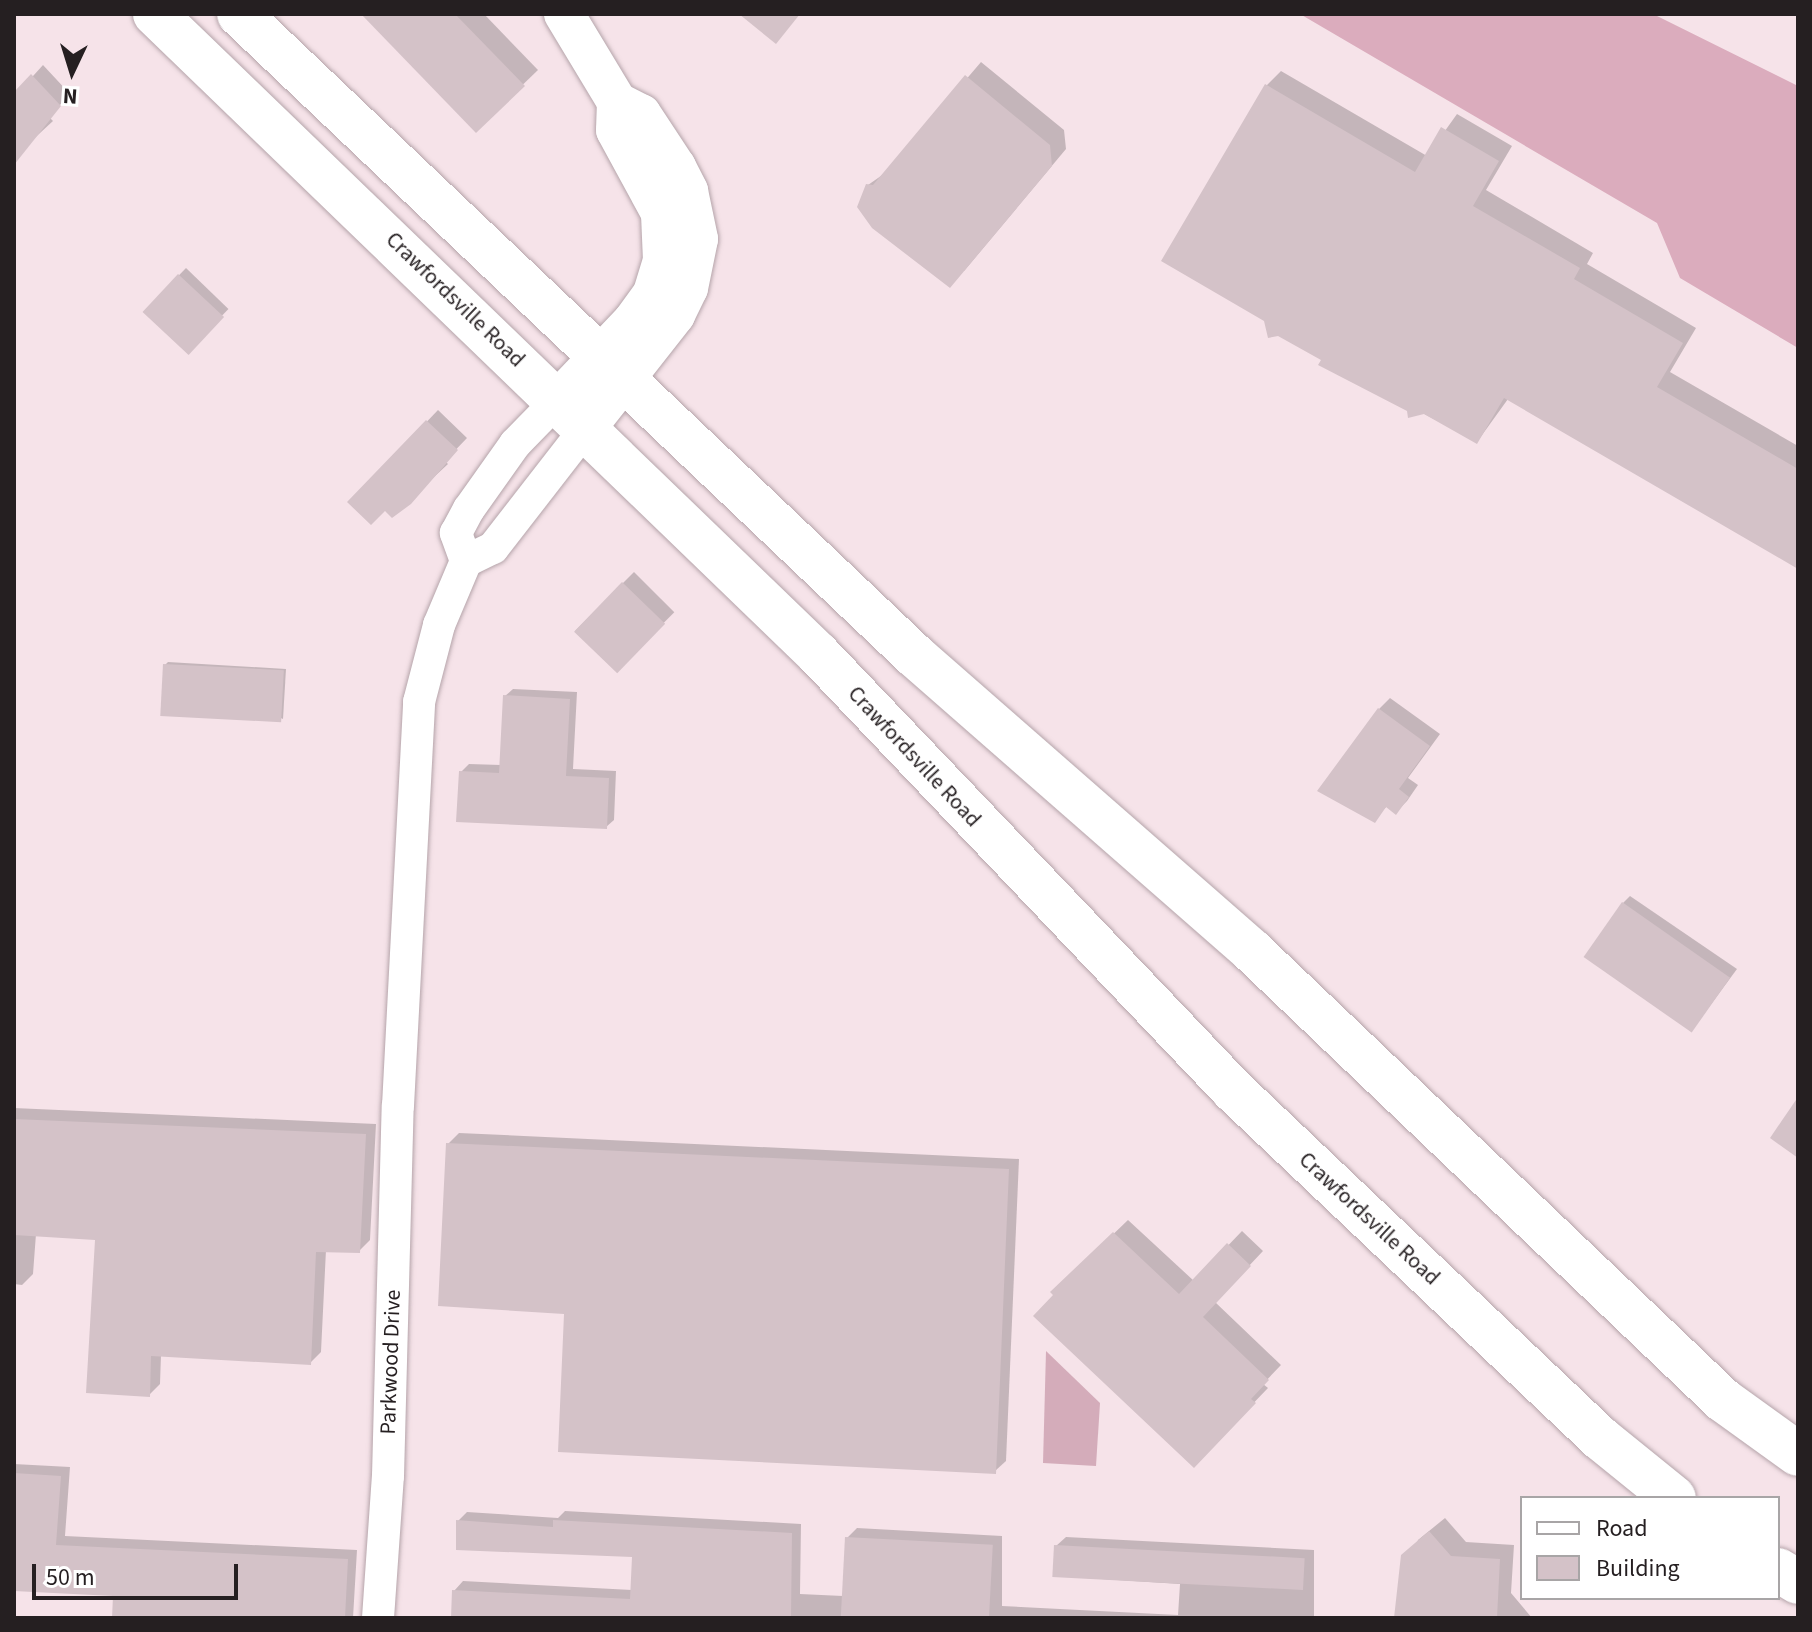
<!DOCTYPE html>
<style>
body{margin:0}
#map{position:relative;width:1812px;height:1632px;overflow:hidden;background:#f6e3e9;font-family:"Source Sans 3",sans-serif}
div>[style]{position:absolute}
.green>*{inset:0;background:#d4acba}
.forest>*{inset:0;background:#dbacbd}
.shadow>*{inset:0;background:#0003;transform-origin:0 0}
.building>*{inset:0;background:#d4c2c8;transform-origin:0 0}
.roads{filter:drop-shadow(0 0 2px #b5a4aa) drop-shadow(0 0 2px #b5a4aa)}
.minor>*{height:32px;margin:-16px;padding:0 16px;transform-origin:16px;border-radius:16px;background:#fff}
.tertiary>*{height:40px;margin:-20px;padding:0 20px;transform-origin:20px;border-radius:20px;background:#fff}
.primary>*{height:44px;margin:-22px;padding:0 22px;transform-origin:22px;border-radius:22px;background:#fff}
span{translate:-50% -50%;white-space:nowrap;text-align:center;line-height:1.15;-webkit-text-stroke:6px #fff;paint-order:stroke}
.street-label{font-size:22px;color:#251f21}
.frame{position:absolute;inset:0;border:16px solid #251f21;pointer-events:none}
.legend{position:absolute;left:1520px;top:1496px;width:260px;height:104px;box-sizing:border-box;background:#fff;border:2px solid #a8a5a6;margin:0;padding:10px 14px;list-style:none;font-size:24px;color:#251f21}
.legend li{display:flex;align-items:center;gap:16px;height:40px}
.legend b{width:40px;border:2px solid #a8a5a6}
.north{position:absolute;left:32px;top:32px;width:80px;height:80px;-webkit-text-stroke:6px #fff;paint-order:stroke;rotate:184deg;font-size:22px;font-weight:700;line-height:32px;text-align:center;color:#251f21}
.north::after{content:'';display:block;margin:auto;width:28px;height:36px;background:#251f21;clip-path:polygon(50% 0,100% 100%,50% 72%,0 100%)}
.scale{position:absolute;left:32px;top:1564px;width:206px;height:36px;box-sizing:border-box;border:4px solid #251f21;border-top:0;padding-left:10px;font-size:24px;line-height:28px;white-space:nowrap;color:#251f21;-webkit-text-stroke:6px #fff;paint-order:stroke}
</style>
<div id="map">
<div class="green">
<div style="clip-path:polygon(1046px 1351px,1100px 1403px,1096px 1466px,1043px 1463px)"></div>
</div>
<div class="forest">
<div style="clip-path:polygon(1300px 14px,1653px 14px,1798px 86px,1798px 348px,1680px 278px,1657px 223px)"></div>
</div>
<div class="shadow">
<div style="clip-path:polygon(376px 14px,484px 14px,538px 70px,476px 130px)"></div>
<div style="clip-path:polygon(981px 62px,1064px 130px,1066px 149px,964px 271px,868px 185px,888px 171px)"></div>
<div style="clip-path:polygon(43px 65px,70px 94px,49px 117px,53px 121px,14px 157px,14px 97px)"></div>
<div style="clip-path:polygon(1281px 71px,1427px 156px,1457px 114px,1512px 146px,1486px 190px,1593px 253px,1587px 264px,1696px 328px,1670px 372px,1798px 446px,1798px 567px,1508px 399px,1477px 442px,1323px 360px,1266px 86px)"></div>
<div style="left:186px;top:268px;width:59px;height:60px;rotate:44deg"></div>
<div style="clip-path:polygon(438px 410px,467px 438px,445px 461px,448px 464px,392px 516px,385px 508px,350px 502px)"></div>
<div style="left:634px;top:572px;width:57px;height:83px;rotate:45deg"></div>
<div style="clip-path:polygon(168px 662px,286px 669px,283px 719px,165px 665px)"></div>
<div style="clip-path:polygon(513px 689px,577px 692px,573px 769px,616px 771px,614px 820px,606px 827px,461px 772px,469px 764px,501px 765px,505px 696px)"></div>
<div style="clip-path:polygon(1390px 698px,1440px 734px,1408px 778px,1418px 785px,1407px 801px,1396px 812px,1387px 806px,1374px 820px,1379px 709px)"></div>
<div style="clip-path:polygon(1630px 896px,1737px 969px,1692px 1030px,1623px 903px)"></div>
<div style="clip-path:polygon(14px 1108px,376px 1124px,370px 1240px,359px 1251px,326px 1250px,321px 1352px,310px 1363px,161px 1355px,160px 1384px,149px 1395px,97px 1238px,36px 1234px,33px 1274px,22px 1285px,14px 1284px)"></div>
<div style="clip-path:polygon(459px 1133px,1019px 1159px,1006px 1461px,995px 1471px,566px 1312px,448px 1144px)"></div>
<div style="clip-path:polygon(1128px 1220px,1194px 1281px,1242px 1231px,1263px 1251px,1215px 1302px,1281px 1365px,1263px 1384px,1268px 1388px,1194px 1465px,1053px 1292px)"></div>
<div style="clip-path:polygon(14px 1464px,70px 1467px,65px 1536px,357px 1550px,353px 1618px,114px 1618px,115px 1594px,14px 1589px)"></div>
<div style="clip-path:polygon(565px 1511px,801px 1524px,800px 1594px,843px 1596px,847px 1538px,857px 1528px,1002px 1536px,1002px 1606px,1178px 1615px,1180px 1584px,1054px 1576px,1056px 1546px,1066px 1537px,1314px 1550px,1314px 1618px,453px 1618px,454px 1591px,463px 1581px,632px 1590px,634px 1555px,458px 1521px,467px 1512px,558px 1518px)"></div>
<div style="clip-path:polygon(1445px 1518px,1466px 1542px,1514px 1545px,1511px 1593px,1532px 1618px,1396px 1618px,1418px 1540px)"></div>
</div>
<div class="building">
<div style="clip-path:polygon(361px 14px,455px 14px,525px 86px,476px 133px)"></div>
<div style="clip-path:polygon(739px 14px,800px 14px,776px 44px)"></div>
<div style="clip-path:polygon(31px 74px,61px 106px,14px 165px,14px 92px)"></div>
<div style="clip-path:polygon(965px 75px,1050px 145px,1052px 166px,950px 288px,872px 228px,857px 207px,866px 184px,873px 185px)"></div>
<div style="clip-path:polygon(1265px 84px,1415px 172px,1441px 127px,1499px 161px,1473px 206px,1580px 268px,1574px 279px,1683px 343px,1657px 387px,1798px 469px,1798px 569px,1504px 398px,1477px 444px,1424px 414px,1408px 418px,1407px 411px,1318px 365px,1321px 360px,1278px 336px,1268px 338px,1264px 321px,1161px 261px)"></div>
<div style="left:178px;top:274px;width:63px;height:52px;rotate:43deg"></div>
<div style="clip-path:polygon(426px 420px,458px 450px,411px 504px,392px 518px,385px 511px,371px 525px,347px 502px)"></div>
<div style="left:622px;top:582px;width:60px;height:69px;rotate:44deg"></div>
<div style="left:163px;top:664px;width:121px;height:52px;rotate:3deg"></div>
<div style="clip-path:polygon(503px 695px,570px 699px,566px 776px,609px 778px,607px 829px,456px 822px,459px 771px,499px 773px)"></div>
<div style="clip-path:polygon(1378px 708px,1430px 746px,1399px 789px,1409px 797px,1396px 815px,1386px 807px,1375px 823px,1317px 791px)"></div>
<div style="left:1622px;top:902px;width:132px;height:67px;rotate:35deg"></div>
<div style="clip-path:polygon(1798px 1097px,1798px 1158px,1770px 1138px)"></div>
<div style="clip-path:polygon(14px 1119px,366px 1134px,360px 1253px,316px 1252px,311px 1365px,151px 1356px,150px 1397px,86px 1393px,95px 1240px,14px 1235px)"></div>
<div style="clip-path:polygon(446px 1143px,1009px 1169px,996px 1474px,558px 1452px,564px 1314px,438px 1306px)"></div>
<div style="clip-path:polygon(1113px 1232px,1179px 1294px,1227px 1243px,1251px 1266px,1203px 1317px,1269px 1380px,1251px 1399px,1256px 1403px,1194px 1468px,1033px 1316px,1053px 1295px,1050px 1292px)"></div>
<div style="clip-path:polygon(14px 1473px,61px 1476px,56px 1545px,348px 1559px,345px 1618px,112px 1618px,113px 1596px,14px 1591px)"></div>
<div style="clip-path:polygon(456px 1520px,553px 1527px,553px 1520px,792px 1533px,791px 1618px,451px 1618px,452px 1590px,630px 1599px,632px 1557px,456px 1550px)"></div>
<div style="clip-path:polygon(1429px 1531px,1451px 1556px,1500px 1559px,1497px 1618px,1394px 1618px,1401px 1555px)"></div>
<div style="left:845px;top:1537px;width:148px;height:81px;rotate:3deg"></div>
<div style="left:1054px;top:1545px;width:251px;height:32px;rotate:3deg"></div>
</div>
<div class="roads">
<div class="minor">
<div style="left:466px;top:561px;width:30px;rotate:-110deg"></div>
<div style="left:456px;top:533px;width:27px;rotate:-62deg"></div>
<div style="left:469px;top:509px;width:80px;rotate:-54.7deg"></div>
<div style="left:515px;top:444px;width:62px;rotate:-45.7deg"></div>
<div style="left:378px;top:1618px;width:142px;rotate:-86deg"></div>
<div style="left:388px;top:1476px;width:370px;rotate:-88.5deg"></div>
<div style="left:398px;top:1106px;width:405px;rotate:-87deg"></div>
<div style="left:419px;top:702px;width:80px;rotate:-75.4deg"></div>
<div style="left:439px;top:625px;width:69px;rotate:-67.1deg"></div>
<div style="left:466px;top:561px;width:30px;rotate:-26deg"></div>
<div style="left:493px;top:548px;width:153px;rotate:-52.2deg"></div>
</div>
<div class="tertiary">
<div style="left:564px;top:14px;width:103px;rotate:58.9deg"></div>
<div style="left:617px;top:102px;width:27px;rotate:27deg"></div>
<div style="left:641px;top:114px;width:64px;rotate:56.6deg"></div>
<div style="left:676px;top:167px;width:27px;rotate:63deg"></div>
<div style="left:688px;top:191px;width:49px;rotate:78.2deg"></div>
<div style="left:698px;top:239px;width:50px;rotate:101.5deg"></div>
<div style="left:688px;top:288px;width:30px;rotate:116deg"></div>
<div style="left:675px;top:315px;width:142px;rotate:128.2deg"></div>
<div style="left:558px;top:400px;width:109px;rotate:-46.5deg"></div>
<div style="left:633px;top:321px;width:34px;rotate:-54deg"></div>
<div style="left:653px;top:293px;width:34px;rotate:-73deg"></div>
<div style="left:663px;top:261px;width:48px;rotate:-92.4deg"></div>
<div style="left:661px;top:213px;width:94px;rotate:-118.5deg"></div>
<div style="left:616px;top:130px;width:28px;rotate:-88deg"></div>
</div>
<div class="primary">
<div style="left:155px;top:14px;width:922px;rotate:43.99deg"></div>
<div style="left:818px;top:654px;width:602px;rotate:46.41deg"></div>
<div style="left:1233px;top:1090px;width:506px;rotate:43.48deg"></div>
<div style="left:1600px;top:1438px;width:95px;rotate:39deg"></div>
<div style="left:239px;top:14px;width:931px;rotate:43.52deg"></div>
<div style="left:914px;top:655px;width:449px;rotate:41.2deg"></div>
<div style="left:1252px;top:951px;width:651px;rotate:43.63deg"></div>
<div style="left:1723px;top:1400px;width:92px;rotate:35.8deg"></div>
<div style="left:1778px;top:1570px;width:23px;rotate:31deg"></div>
</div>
</div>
<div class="street-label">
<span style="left:455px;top:300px;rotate:44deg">Crawfordsville Road</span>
<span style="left:914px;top:757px;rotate:47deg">Crawfordsville Road</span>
<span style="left:1369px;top:1219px;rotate:43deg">Crawfordsville Road</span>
<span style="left:391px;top:1362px;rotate:-88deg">Parkwood Drive</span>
</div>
<div class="frame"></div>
<ul class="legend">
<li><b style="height:10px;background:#fff"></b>Road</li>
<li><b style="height:22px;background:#d4c2c8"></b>Building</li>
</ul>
<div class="north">N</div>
<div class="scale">50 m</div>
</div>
